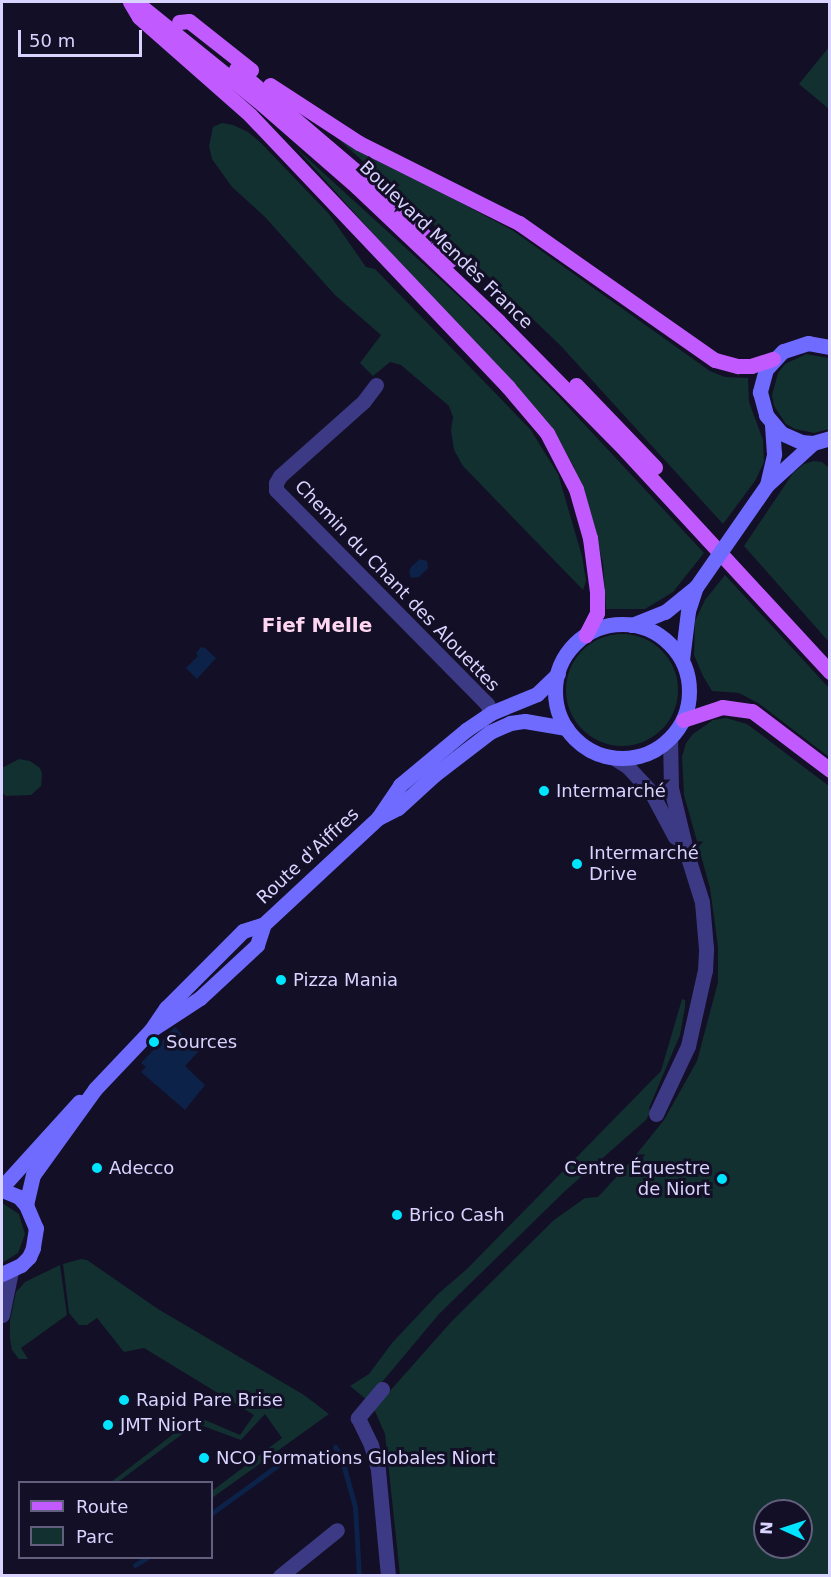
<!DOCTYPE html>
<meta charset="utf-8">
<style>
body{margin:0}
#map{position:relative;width:831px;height:1577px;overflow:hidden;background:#130f26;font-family:"DejaVu Sans",sans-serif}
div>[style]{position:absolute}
.green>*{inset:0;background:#12302f}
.round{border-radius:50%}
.water>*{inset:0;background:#0c2248}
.stream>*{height:5px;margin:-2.5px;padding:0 2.5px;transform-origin:2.5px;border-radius:2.5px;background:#0c2248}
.minor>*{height:15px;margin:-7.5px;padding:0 7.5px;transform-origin:7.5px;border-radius:7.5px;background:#3d3a85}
.secondary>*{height:15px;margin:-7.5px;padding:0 7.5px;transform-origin:7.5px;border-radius:7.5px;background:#6f6bff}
.secondary>.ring{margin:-7.5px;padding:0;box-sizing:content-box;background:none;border:15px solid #6f6bff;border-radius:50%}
.primary>*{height:15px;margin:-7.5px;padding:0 7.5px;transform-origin:7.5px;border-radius:7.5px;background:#c25bff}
.secondary-bridge>*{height:15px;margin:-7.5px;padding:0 7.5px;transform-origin:7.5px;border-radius:7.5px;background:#6f6bff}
.dots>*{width:16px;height:16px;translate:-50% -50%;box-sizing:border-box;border:3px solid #130f26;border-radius:50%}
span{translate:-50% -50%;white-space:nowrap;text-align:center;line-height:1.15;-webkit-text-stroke:6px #130f26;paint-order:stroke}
.street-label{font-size:18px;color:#d9d4ff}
.poi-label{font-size:18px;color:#d9d4ff}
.left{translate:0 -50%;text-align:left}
.right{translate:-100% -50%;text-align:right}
.neighbourhood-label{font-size:20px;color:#ffd6f0;font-weight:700}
.frame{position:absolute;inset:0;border:3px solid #d9d4ff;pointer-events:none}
.legend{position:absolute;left:18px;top:1481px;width:195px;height:78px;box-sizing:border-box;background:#130f26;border:2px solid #625e7d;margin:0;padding:8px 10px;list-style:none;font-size:18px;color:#d9d4ff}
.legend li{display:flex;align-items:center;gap:12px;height:30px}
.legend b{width:30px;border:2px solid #625e7d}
.north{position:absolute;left:753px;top:1499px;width:60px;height:60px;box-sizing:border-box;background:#130f26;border:2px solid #625e7d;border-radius:50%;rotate:273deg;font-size:16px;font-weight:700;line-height:24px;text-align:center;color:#d9d4ff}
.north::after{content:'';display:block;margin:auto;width:21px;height:27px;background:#00e5ff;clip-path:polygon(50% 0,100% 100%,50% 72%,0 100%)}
.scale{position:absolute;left:18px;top:30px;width:124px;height:27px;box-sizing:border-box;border:3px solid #d9d4ff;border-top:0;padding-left:8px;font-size:18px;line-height:21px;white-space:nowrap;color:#d9d4ff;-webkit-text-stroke:4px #130f26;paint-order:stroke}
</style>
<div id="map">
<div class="green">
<div style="clip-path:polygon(829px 47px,829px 109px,799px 84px)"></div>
<div style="clip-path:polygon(222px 123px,233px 125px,248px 132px,261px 143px,329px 214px,366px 267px,375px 269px,530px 429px,558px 474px,582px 556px,586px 581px,583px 590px,463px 466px,454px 450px,451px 430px,453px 417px,449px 406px,401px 365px,390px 362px,373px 376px,360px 363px,381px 335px,335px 295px,265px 217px,232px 187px,212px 159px,209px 146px,213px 127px)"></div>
<div style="clip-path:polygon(335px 136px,512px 230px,710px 371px,725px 377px,748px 378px,749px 402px,763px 440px,764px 462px,755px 481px,723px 524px,560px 345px,443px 233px)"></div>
<div style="clip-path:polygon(296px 148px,466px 303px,559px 397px,704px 553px,673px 592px,645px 609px,606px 609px,603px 564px,591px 513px,574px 467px,559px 440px)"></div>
<div style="clip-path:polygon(806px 354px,829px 358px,829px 429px,814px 433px,795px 429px,786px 424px,774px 406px,772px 395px,778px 373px,785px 364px)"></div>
<div style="clip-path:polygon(814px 461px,822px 462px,829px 468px,829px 642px,744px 546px,793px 473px,804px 464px)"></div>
<div style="clip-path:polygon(725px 575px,829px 688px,829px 757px,758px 703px,739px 693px,712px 691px,703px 676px,694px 655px,695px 621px,705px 600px)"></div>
<div class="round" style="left:566px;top:634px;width:112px;height:112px"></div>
<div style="clip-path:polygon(evenodd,726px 718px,747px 724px,829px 786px,829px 1575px,400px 1575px,385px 1434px,374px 1409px,451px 1322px,554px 1220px,585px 1198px,598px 1197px,631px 1161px,664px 1120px,697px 1061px,718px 982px,718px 947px,710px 888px,684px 795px,682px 757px,686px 743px,693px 734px,713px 720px,726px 718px,765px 1511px,801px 1511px,801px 1547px,765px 1547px,765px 1511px)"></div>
<div style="clip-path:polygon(19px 759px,30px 761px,40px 768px,42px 774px,41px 786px,31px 795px,6px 796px,2px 793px,2px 768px)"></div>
<div style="clip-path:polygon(682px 999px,685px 1000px,685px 1007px,680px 1035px,649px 1108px,651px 1111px,646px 1120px,565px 1191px,439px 1314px,367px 1400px,350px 1386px,369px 1374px,392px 1343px,438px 1294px,467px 1269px,661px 1071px)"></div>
<div style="clip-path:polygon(2px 1203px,19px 1214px,25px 1234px,18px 1253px,2px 1263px)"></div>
<div style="clip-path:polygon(81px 1259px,87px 1260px,158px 1309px,304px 1395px,329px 1414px,212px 1498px,212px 1491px,282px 1438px,265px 1414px,241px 1440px,200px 1425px,193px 1426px,118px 1482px,111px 1482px,189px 1422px,205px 1420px,240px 1435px,254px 1415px,144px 1348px,124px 1352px,97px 1318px,87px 1325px,79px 1325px,69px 1313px,63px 1264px)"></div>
<div style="clip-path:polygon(60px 1265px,67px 1315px,21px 1348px,28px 1359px,19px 1359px,12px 1350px,10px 1339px,10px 1320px,16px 1292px,25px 1282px)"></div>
</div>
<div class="water">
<div style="clip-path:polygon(420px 559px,427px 561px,428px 568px,419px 577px,411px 578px,409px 572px,411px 567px)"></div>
<div style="clip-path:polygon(201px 647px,205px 648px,216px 658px,197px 679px,186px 668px,198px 656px,196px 653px)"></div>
<div style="clip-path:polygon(175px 1027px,198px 1052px,185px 1066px,205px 1085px,185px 1110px,141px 1072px,146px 1067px,141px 1063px)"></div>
</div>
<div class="stream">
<div style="left:335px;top:1447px;width:11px;rotate:56deg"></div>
<div style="left:341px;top:1456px;width:53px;rotate:74.6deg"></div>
<div style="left:355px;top:1507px;width:69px;rotate:86.7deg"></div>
<div style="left:212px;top:1513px;width:80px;rotate:-35.9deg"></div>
<div style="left:135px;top:1565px;width:13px;rotate:-32deg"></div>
</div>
<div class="minor">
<div style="left:376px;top:385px;width:21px;rotate:127deg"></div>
<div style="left:363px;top:402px;width:111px;rotate:138.3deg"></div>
<div style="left:280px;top:476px;width:8px;rotate:120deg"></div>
<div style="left:276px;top:483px;width:7px;rotate:90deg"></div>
<div style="left:276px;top:490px;width:301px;rotate:45.4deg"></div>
<div style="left:487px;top:704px;width:10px;rotate:66deg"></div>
<div style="left:614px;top:758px;width:15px;rotate:32deg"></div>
<div style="left:627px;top:766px;width:35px;rotate:47deg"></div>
<div style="left:651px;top:792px;width:51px;rotate:61.9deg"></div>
<div style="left:656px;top:1114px;width:75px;rotate:-64.8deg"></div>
<div style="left:688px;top:1046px;width:78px;rotate:-77.4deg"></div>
<div style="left:705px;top:970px;width:22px;rotate:-87deg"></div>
<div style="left:706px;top:948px;width:46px;rotate:-95deg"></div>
<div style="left:702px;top:902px;width:50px;rotate:-107.4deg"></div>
<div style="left:687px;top:854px;width:68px;rotate:-103.6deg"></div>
<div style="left:671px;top:788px;width:50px;rotate:-91.1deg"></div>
<div style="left:2px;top:1315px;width:45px;rotate:-78.4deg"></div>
<div style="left:382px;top:1389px;width:38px;rotate:130deg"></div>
<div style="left:358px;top:1418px;width:30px;rotate:64deg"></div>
<div style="left:371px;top:1445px;width:26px;rotate:74deg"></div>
<div style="left:378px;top:1470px;width:106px;rotate:84.6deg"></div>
<div style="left:280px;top:1576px;width:73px;rotate:-38.9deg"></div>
</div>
<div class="secondary">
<div style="left:830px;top:347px;width:22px;rotate:-170deg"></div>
<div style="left:808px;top:343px;width:26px;rotate:162deg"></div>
<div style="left:783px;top:351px;width:25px;rotate:133deg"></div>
<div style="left:766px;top:369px;width:24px;rotate:105deg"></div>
<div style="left:760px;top:392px;width:24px;rotate:75deg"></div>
<div style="left:766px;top:415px;width:23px;rotate:50deg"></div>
<div style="left:781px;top:433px;width:22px;rotate:24deg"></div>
<div style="left:801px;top:442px;width:12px;rotate:5deg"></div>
<div style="left:813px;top:443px;width:18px;rotate:-16deg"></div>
<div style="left:767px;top:485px;width:62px;rotate:-42.4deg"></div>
<div style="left:767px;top:485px;width:32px;rotate:-77deg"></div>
<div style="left:774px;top:454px;width:29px;rotate:-94deg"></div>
<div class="ring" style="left:555px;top:624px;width:119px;height:119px"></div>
<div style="left:632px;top:625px;width:35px;rotate:-22deg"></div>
<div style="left:665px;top:612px;width:40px;rotate:-39deg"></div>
<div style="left:682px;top:660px;width:49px;rotate:-83deg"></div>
<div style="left:688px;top:611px;width:25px;rotate:-72deg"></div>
<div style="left:378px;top:818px;width:40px;rotate:-56deg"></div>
<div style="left:400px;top:785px;width:86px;rotate:-39.8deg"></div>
<div style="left:466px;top:730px;width:30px;rotate:-34deg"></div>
<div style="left:491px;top:713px;width:50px;rotate:-22.4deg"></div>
<div style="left:537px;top:694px;width:29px;rotate:-44deg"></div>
<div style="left:151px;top:1030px;width:59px;rotate:-33.1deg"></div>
<div style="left:200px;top:998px;width:78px;rotate:-42.9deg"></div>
<div style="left:257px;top:945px;width:22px;rotate:-72deg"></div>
<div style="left:264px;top:924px;width:156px;rotate:-42.9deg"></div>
<div style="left:378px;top:818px;width:22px;rotate:-27deg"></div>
<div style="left:398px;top:808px;width:49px;rotate:-42.5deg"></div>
<div style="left:434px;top:775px;width:71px;rotate:-37.5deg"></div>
<div style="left:490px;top:732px;width:22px;rotate:-24deg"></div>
<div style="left:510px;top:723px;width:15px;rotate:-8deg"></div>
<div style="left:525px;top:721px;width:42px;rotate:9.7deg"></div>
<div style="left:2px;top:1187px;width:115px;rotate:-47.8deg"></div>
<div style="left:2px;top:1190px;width:18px;rotate:22deg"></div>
<div style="left:19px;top:1197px;width:11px;rotate:49deg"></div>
<div style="left:26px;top:1205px;width:25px;rotate:67deg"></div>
<div style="left:36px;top:1228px;width:20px;rotate:99deg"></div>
<div style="left:33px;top:1248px;width:10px;rotate:114deg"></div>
<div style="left:29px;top:1257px;width:11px;rotate:135deg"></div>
<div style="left:21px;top:1265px;width:21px;rotate:155deg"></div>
<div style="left:26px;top:1205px;width:31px;rotate:-77deg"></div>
<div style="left:33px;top:1175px;width:106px;rotate:-54.2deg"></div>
<div style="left:95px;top:1089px;width:81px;rotate:-46.5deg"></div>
<div style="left:151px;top:1030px;width:27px;rotate:-56deg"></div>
<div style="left:166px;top:1008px;width:109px;rotate:-45deg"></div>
<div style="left:243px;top:931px;width:22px;rotate:-18deg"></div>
</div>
<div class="primary">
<div style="left:130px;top:2px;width:17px;rotate:59deg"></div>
<div style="left:139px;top:17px;width:148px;rotate:41.4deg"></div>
<div style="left:250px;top:115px;width:375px;rotate:46.5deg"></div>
<div style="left:508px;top:387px;width:60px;rotate:49.7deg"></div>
<div style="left:547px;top:433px;width:63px;rotate:62.6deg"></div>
<div style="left:576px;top:489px;width:51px;rotate:74.1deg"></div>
<div style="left:590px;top:538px;width:54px;rotate:82.6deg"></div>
<div style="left:597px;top:592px;width:21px;rotate:90deg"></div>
<div style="left:597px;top:613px;width:25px;rotate:117deg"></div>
<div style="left:136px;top:2px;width:162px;rotate:39deg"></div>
<div style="left:262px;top:104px;width:126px;rotate:41.1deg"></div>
<div style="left:357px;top:187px;width:195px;rotate:43.5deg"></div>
<div style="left:498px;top:321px;width:182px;rotate:45.4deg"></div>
<div style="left:626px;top:451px;width:301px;rotate:47.3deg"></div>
<div style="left:179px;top:22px;width:10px;rotate:-6deg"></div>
<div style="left:189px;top:21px;width:79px;rotate:38.3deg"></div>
<div style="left:236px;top:69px;width:168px;rotate:40.4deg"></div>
<div style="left:364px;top:178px;width:119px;rotate:43.6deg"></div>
<div style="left:270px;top:85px;width:106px;rotate:33.1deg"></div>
<div style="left:359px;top:143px;width:179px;rotate:26.6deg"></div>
<div style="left:519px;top:223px;width:239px;rotate:35deg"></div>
<div style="left:715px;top:360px;width:24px;rotate:15deg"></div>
<div style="left:738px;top:366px;width:13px"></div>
<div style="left:751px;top:366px;width:23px;rotate:-18deg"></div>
<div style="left:576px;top:385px;width:114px;rotate:46.1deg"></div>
<div style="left:683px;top:720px;width:41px;rotate:-18.4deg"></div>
<div style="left:722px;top:707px;width:30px;rotate:8deg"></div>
<div style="left:752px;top:711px;width:98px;rotate:37.1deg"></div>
</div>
<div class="secondary-bridge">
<div style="left:696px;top:587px;width:124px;rotate:-55.2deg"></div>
</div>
<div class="dots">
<div style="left:544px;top:791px;background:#00e5ff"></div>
<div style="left:577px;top:864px;background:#00e5ff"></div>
<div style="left:281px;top:980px;background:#00e5ff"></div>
<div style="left:154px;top:1042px;background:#00e5ff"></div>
<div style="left:97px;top:1168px;background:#00e5ff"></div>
<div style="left:722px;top:1179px;background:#00e5ff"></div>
<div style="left:397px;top:1215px;background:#00e5ff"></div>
<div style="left:124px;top:1400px;background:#00e5ff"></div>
<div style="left:108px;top:1425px;background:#00e5ff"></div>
<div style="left:204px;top:1458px;background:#00e5ff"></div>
</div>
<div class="street-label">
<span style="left:446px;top:245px;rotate:44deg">Boulevard Mendès France</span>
<span style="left:397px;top:586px;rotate:46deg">Chemin du Chant des Alouettes</span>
<span style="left:308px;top:856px;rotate:-43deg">Route d'Aiffres</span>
</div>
<div class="poi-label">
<span class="left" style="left:556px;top:791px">Intermarché</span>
<span class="left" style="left:589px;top:864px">Intermarché<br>Drive</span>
<span class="left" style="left:293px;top:980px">Pizza Mania</span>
<span class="left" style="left:166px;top:1042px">Sources</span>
<span class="left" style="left:109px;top:1168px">Adecco</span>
<span class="right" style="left:710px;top:1179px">Centre Équestre<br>de Niort</span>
<span class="left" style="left:409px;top:1215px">Brico Cash</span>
<span class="left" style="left:136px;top:1400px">Rapid Pare Brise</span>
<span class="left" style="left:120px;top:1425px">JMT Niort</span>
<span class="left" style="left:216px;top:1458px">NCO Formations Globales Niort</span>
</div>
<div class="neighbourhood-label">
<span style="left:317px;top:625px">Fief Melle</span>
</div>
<div class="frame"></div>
<ul class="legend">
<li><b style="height:8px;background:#c25bff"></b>Route</li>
<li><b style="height:16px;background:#12302f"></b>Parc</li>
</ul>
<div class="north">N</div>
<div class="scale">50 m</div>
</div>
